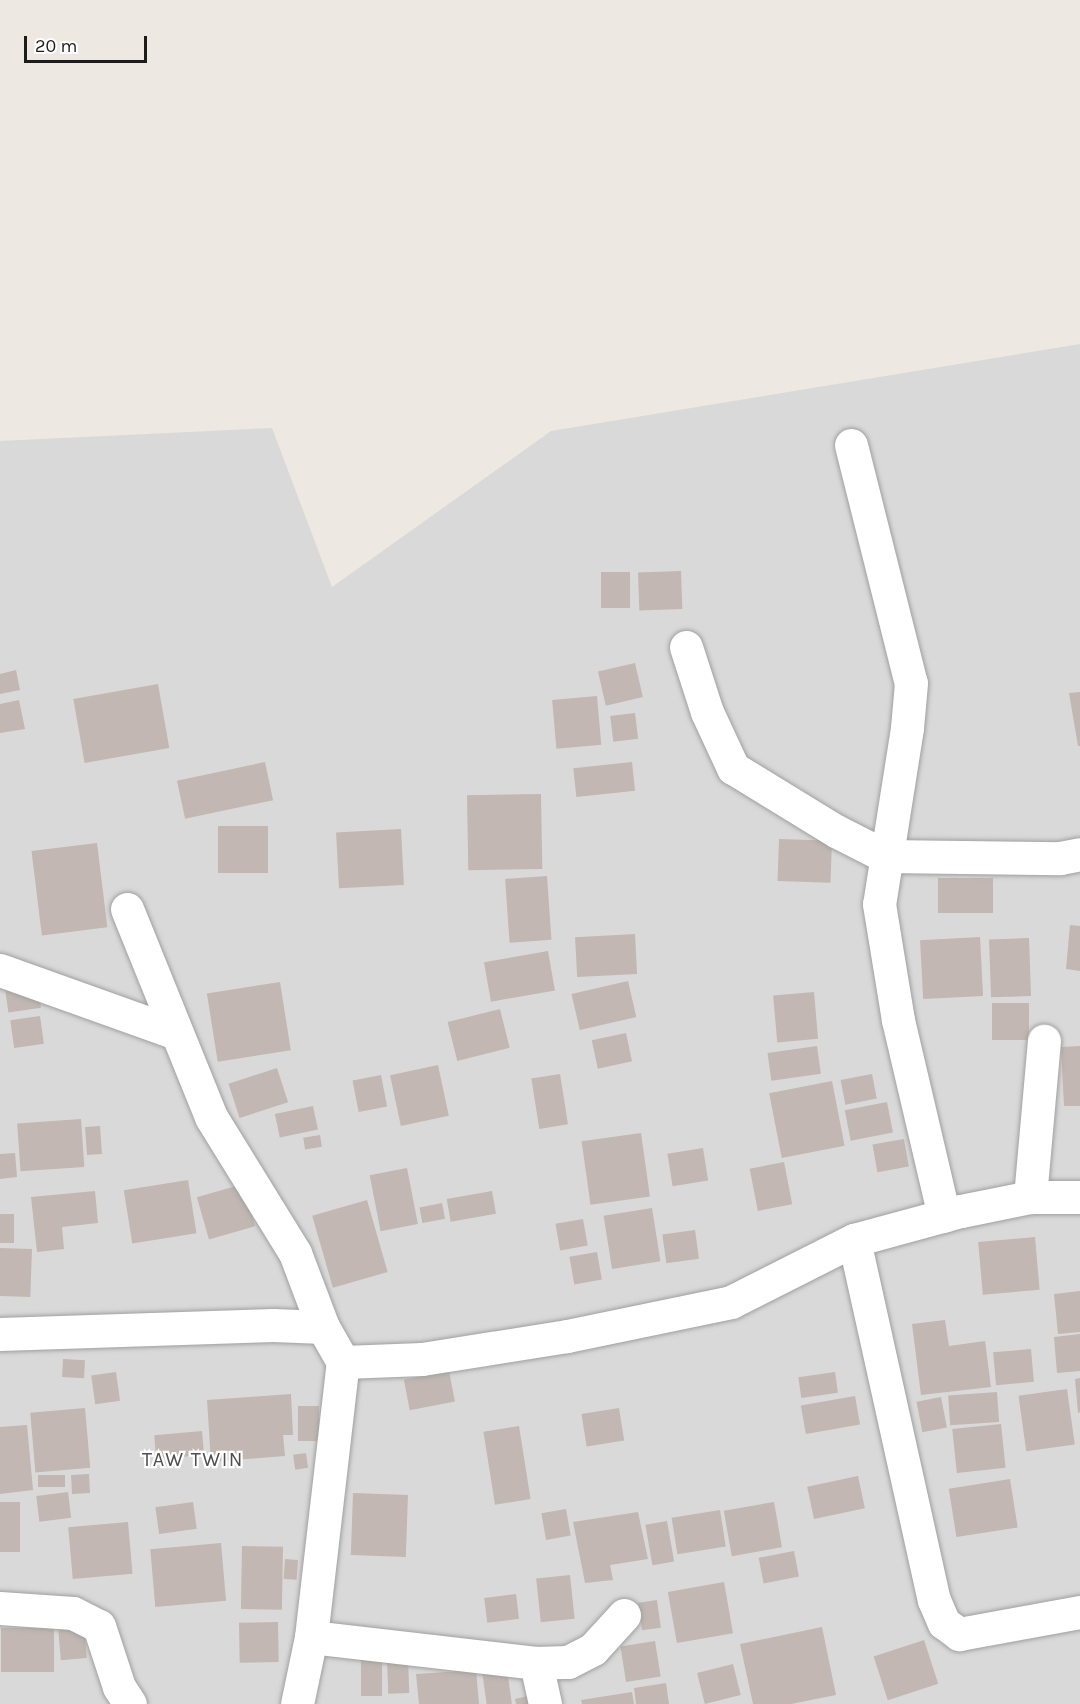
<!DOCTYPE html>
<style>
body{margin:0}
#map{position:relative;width:1080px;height:1704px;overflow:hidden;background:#ede8e2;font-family:Karla,sans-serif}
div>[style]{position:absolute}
.residential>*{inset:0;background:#dad9d9}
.building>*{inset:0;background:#c2b7b2;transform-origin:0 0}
.roads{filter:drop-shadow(0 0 2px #a0a0a0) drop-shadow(0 0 2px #a0a0a0)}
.minor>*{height:33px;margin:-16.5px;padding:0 16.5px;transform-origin:16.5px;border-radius:16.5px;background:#fff}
span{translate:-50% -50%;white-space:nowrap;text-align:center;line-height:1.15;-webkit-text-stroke:4.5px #fff;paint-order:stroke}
.quarter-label{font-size:20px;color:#4f4f4f;letter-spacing:1.5px}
.scale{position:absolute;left:24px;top:36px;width:123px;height:27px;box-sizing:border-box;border:3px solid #1c1c1c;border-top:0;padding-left:8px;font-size:18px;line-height:21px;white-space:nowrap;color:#1c1c1c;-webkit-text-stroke:4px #fff;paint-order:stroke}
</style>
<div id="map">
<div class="residential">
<div style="clip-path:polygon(1080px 344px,1080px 1704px,0 1704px,0 441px,272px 428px,332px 587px,551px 431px)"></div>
</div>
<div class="building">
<div style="left:681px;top:571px;width:38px;height:43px;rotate:88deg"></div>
<div style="left:601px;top:572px;width:29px;height:36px"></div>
<div style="left:635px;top:663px;width:35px;height:38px;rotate:77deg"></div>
<div style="clip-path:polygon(16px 670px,20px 690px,0 694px,0 674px)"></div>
<div style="left:158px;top:684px;width:65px;height:86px;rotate:80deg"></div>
<div style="clip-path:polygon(1080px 692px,1080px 746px,1078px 746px,1069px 693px)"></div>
<div style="left:597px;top:696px;width:49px;height:45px;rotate:85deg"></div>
<div style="clip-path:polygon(19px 700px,25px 729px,0 733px,0 704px)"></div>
<div style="left:635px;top:713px;width:26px;height:25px;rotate:83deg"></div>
<div style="left:265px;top:762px;width:39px;height:90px;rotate:78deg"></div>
<div style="left:632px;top:762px;width:29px;height:59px;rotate:84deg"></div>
<div style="left:541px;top:794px;width:75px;height:74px;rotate:89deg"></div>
<div style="left:218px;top:826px;width:50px;height:47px"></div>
<div style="left:401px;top:829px;width:56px;height:65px;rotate:87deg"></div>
<div style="left:779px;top:839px;width:53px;height:42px;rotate:2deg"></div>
<div style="left:97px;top:843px;width:85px;height:66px;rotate:83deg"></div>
<div style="left:547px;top:876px;width:64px;height:42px;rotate:86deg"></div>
<div style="left:993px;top:878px;width:35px;height:55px;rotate:90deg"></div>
<div style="clip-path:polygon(1070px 925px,1080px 926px,1080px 971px,1066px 969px)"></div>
<div style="left:635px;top:934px;width:40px;height:60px;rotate:87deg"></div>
<div style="left:980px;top:937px;width:59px;height:60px;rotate:87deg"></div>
<div style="left:1029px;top:938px;width:58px;height:40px;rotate:88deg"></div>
<div style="left:548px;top:951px;width:40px;height:65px;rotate:80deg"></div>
<div style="left:628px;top:981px;width:37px;height:58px;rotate:77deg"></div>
<div style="left:280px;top:982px;width:69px;height:74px;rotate:81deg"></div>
<div style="left:38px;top:986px;width:22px;height:33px;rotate:82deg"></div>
<div style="left:814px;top:992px;width:47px;height:41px;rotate:85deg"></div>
<div style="left:992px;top:1003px;width:37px;height:37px"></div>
<div style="left:500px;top:1009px;width:40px;height:54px;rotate:76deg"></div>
<div style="left:40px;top:1016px;width:28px;height:30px;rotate:82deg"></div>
<div style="left:626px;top:1033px;width:29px;height:35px;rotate:78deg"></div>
<div style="left:817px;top:1046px;width:28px;height:50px;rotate:82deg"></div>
<div style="clip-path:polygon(1080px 1046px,1080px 1106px,1064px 1106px,1061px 1047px)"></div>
<div style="left:438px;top:1065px;width:52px;height:49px;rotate:78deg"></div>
<div style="left:277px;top:1068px;width:36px;height:51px;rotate:72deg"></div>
<div style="left:560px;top:1074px;width:51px;height:29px;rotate:81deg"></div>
<div style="left:872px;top:1074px;width:25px;height:32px;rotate:79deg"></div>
<div style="left:381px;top:1075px;width:32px;height:29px;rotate:79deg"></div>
<div style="left:832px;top:1081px;width:66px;height:64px;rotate:79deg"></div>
<div style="left:887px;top:1102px;width:31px;height:43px;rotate:79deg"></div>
<div style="left:313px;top:1106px;width:24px;height:39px;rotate:78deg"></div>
<div style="left:81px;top:1119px;width:48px;height:64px;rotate:86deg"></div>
<div style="left:100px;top:1126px;width:28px;height:15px;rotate:86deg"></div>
<div style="left:641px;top:1133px;width:64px;height:60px;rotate:82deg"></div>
<div style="left:320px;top:1135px;width:12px;height:17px;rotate:81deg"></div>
<div style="left:904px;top:1139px;width:28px;height:32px;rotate:80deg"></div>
<div style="left:703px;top:1148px;width:33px;height:36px;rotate:81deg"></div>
<div style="clip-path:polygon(15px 1153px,17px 1177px,0 1179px,0 1154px)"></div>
<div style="left:784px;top:1162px;width:43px;height:35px;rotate:79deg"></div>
<div style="left:407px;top:1168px;width:57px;height:38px;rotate:79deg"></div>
<div style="left:188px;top:1180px;width:54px;height:65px;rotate:81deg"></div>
<div style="left:243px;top:1184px;width:44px;height:48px;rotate:74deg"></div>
<div style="clip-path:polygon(95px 1191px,98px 1223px,62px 1227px,64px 1249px,37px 1252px,31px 1197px)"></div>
<div style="left:492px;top:1191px;width:23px;height:46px;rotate:80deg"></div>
<div style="left:367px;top:1200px;width:75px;height:57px;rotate:74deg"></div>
<div style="left:442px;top:1203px;width:16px;height:23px;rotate:79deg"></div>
<div style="left:652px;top:1208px;width:54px;height:49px;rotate:81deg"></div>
<div style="left:0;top:1214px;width:14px;height:29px"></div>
<div style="left:583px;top:1219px;width:27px;height:28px;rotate:80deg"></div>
<div style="left:695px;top:1230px;width:29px;height:33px;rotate:82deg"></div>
<div style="left:1035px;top:1237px;width:53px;height:57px;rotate:85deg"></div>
<div style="left:0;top:1248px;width:32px;height:48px;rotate:2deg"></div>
<div style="left:597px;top:1252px;width:28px;height:28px;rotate:80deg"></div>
<div style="clip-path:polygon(1080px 1291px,1080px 1332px,1058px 1334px,1054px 1294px)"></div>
<div style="clip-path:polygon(945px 1320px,949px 1346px,985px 1341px,991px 1387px,921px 1395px,912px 1324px)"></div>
<div style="clip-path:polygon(1080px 1334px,1080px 1371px,1057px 1373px,1054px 1337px)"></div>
<div style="left:1031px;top:1349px;width:33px;height:38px;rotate:85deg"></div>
<div style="left:63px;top:1359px;width:22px;height:18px;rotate:3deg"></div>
<div style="left:449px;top:1371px;width:31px;height:46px;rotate:79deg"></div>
<div style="left:116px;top:1372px;width:29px;height:25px;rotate:82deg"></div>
<div style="left:835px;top:1372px;width:21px;height:37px;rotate:82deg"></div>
<div style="clip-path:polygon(1080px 1378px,1080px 1412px,1078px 1413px,1075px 1379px)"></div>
<div style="left:1067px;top:1389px;width:56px;height:49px;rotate:82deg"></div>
<div style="left:997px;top:1392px;width:30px;height:49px;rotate:86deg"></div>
<div style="clip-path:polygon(291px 1394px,293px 1435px,283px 1435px,285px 1456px,211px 1462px,207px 1400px)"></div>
<div style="left:855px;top:1396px;width:29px;height:55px;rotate:80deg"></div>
<div style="left:941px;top:1397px;width:31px;height:25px;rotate:79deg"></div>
<div style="left:298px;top:1406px;width:21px;height:35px"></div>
<div style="left:85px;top:1408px;width:60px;height:55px;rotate:85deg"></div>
<div style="left:619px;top:1408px;width:33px;height:38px;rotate:81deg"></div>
<div style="left:1001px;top:1424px;width:44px;height:49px;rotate:84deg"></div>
<div style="clip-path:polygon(27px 1425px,33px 1490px,0 1494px,0 1427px)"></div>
<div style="left:519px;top:1426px;width:74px;height:36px;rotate:81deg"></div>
<div style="left:202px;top:1431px;width:24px;height:48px;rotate:85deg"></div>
<div style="left:306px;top:1453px;width:15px;height:13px;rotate:82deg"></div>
<div style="left:89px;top:1474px;width:19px;height:18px;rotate:87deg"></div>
<div style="left:65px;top:1475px;width:12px;height:27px;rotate:90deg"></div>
<div style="left:858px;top:1476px;width:33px;height:52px;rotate:78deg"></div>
<div style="left:1010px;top:1479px;width:49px;height:62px;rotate:81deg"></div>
<div style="left:68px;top:1492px;width:26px;height:32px;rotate:83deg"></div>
<div style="left:353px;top:1493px;width:55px;height:62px;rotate:2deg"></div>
<div style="left:0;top:1502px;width:20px;height:50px"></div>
<div style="left:193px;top:1502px;width:27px;height:38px;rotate:82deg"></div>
<div style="left:774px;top:1502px;width:46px;height:51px;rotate:80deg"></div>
<div style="left:566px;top:1509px;width:27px;height:25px;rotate:80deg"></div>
<div style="left:720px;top:1510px;width:37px;height:49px;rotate:81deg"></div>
<div style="clip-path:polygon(638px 1512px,648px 1559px,610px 1565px,613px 1580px,585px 1583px,573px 1522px)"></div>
<div style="left:667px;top:1521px;width:41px;height:22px;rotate:80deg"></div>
<div style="left:128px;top:1522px;width:52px;height:60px;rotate:85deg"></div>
<div style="left:221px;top:1543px;width:58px;height:71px;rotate:85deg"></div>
<div style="left:242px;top:1546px;width:41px;height:63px;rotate:1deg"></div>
<div style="left:794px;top:1551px;width:26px;height:36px;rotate:79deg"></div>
<div style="left:285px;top:1559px;width:13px;height:20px;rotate:4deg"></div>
<div style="left:570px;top:1575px;width:44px;height:34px;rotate:84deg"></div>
<div style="left:724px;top:1582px;width:52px;height:57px;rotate:80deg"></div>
<div style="left:516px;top:1594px;width:25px;height:32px;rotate:83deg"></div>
<div style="left:657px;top:1600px;width:28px;height:19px;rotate:82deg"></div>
<div style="left:278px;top:1622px;width:40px;height:39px;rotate:89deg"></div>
<div style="left:84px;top:1626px;width:32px;height:26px;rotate:85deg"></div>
<div style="clip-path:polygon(822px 1627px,836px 1695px,791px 1704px,753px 1704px,740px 1644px)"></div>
<div style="left:1px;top:1628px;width:53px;height:44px"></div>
<div style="left:924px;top:1640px;width:46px;height:53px;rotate:72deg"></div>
<div style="left:655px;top:1641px;width:36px;height:35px;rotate:81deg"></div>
<div style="left:361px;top:1656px;width:21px;height:40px"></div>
<div style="left:408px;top:1658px;width:35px;height:21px;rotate:88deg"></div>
<div style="left:733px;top:1664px;width:32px;height:37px;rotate:76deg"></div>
<div style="left:507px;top:1669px;width:35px;height:25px;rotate:82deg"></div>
<div style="clip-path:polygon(476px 1670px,479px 1704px,419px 1704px,416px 1674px)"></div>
<div style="clip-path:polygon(666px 1683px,669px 1704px,636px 1704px,634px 1688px)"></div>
<div style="clip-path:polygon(632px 1692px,634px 1704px,582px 1704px,581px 1700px)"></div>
<div style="clip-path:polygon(541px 1693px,543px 1704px,516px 1704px,515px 1699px)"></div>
</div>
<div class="roads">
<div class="minor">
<div style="left:851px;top:445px;width:245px;rotate:75.9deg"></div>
<div style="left:911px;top:683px;width:45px;rotate:95.1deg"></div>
<div style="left:907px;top:728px;width:178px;rotate:99deg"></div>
<div style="left:879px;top:904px;width:118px;rotate:80.7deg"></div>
<div style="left:898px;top:1020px;width:201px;rotate:76.8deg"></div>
<div style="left:686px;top:647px;width:68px;rotate:72.1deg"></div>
<div style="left:707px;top:712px;width:62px;rotate:65.1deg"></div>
<div style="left:733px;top:768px;width:121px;rotate:31.5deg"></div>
<div style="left:836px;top:831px;width:55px;rotate:27deg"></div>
<div style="left:885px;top:856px;width:175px;rotate:0.7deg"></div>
<div style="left:1060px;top:858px;width:20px;rotate:-11deg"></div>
<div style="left:127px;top:909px;width:224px;rotate:68deg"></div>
<div style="left:211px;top:1117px;width:160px;rotate:58.3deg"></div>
<div style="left:295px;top:1253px;width:79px;rotate:69.3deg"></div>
<div style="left:0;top:970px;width:187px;rotate:19.7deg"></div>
<div style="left:1030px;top:1197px;width:157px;rotate:-84.9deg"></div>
<div style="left:854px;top:1240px;width:369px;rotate:77.5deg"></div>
<div style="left:934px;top:1600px;width:25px;rotate:67deg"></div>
<div style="left:944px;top:1623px;width:19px;rotate:36deg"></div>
<div style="left:959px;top:1634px;width:123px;rotate:-10.3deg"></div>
<div style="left:0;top:1334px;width:273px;rotate:-1.9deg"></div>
<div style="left:273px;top:1325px;width:50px;rotate:2.3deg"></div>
<div style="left:323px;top:1327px;width:40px;rotate:60.3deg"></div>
<div style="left:343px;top:1362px;width:79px;rotate:-2.2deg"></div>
<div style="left:422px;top:1359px;width:147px;rotate:-9deg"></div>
<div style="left:567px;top:1336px;width:167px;rotate:-11.7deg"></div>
<div style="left:731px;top:1302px;width:138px;rotate:-26.8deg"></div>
<div style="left:854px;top:1240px;width:111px;rotate:-15.2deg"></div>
<div style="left:961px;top:1211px;width:70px;rotate:-11.5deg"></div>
<div style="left:1030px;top:1197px;width:50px"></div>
<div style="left:0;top:1608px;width:73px;rotate:3.9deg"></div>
<div style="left:73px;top:1613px;width:29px;rotate:27deg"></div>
<div style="left:99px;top:1626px;width:64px;rotate:71.8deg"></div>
<div style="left:119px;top:1687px;width:20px;rotate:57deg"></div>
<div style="left:311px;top:1637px;width:226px;rotate:6.6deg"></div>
<div style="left:536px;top:1663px;width:32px;rotate:-2deg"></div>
<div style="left:568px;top:1662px;width:28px;rotate:-27deg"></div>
<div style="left:593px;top:1649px;width:46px;rotate:-47.6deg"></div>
<div style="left:536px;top:1663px;width:42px;rotate:77.6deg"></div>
<div style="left:297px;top:1704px;width:68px;rotate:-78.2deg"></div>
<div style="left:311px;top:1637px;width:277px;rotate:-83.4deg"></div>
</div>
</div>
<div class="quarter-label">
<span style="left:193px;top:1459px">TAW TWIN</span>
</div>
<div class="scale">20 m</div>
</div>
